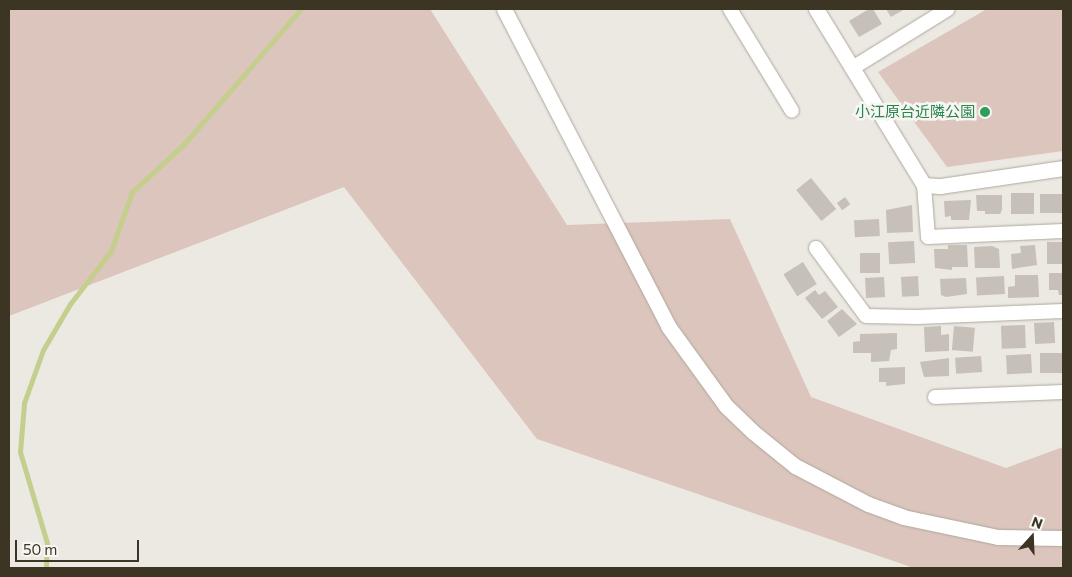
<!DOCTYPE html>
<meta charset="utf-8">
<style>
body{margin:0}
#map{position:relative;width:1072px;height:577px;overflow:hidden;background:#ece8e2;font-family:Commissioner,"Noto Sans JP",sans-serif}
div>[style]{position:absolute}
.green>*{inset:0;background:#dcc5bd}
.stream>*{height:5px;margin:-2.5px;padding:0 2.5px;transform-origin:2.5px;border-radius:2.5px;background:#c4ce8d}
.building>*{inset:0;background:#c6c0b8;transform-origin:0 0}
.roads{filter:drop-shadow(0 0 1px #ada89d) drop-shadow(0 0 1px #ada89d)}
.minor>*{height:14px;margin:-7px;padding:0 7px;transform-origin:7px;border-radius:7px;background:#fff}
.tertiary>*{height:15px;margin:-7.5px;padding:0 7.5px;transform-origin:7.5px;border-radius:7.5px;background:#fff}
.dots>*{width:14px;height:14px;translate:-50% -50%;box-sizing:border-box;border:2px solid #f8f6f3;border-radius:50%}
span{translate:-50% -50%;white-space:nowrap;text-align:center;line-height:1.15;-webkit-text-stroke:5px #f8f6f3;paint-order:stroke}
.leisure-label{font-size:15px;color:#27864d}
.right{translate:-100% -50%;text-align:right}
.frame{position:absolute;inset:0;border:10px solid #3c3523;pointer-events:none}
.north{position:absolute;left:1007px;top:512px;width:50px;height:50px;-webkit-text-stroke:4px #f8f6f3;paint-order:stroke;rotate:20deg;font-size:14px;font-weight:700;line-height:20px;text-align:center;color:#3c3523}
.north::after{content:'';display:block;margin:auto;width:18px;height:22px;background:#3c3523;clip-path:polygon(50% 0,100% 100%,50% 72%,0 100%)}
.scale{position:absolute;left:15px;top:540px;width:124px;height:22px;box-sizing:border-box;border:2px solid #3c3523;border-top:0;padding-left:6px;font-size:15px;line-height:18px;white-space:nowrap;color:#3c3523;-webkit-text-stroke:4px #f8f6f3;paint-order:stroke}
</style>
<div id="map">
<div class="green">
<div style="clip-path:polygon(9px 9px,430px 9px,567px 225px,730px 219px,811px 397px,1006px 468px,1063px 447px,1063px 568px,914px 568px,537px 439px,344px 187px,9px 316px)"></div>
<div style="clip-path:polygon(987px 9px,1063px 9px,1063px 151px,947px 167px,878px 72px)"></div>
</div>
<div class="stream">
<div style="left:46px;top:568px;width:25px;rotate:-88deg"></div>
<div style="left:47px;top:543px;width:95px;rotate:-106.5deg"></div>
<div style="left:20px;top:452px;width:49px;rotate:-85.3deg"></div>
<div style="left:24px;top:403px;width:56px;rotate:-70.3deg"></div>
<div style="left:43px;top:350px;width:53px;rotate:-59.6deg"></div>
<div style="left:70px;top:304px;width:67px;rotate:-52.3deg"></div>
<div style="left:111px;top:251px;width:63px;rotate:-70.4deg"></div>
<div style="left:132px;top:192px;width:71px;rotate:-42.7deg"></div>
<div style="left:184px;top:144px;width:179px;rotate:-49.1deg"></div>
</div>
<div class="building">
<div style="clip-path:polygon(869px 9px,873px 9px,882px 24px,859px 37px,849px 21px)"></div>
<div style="clip-path:polygon(886px 9px,905px 9px,891px 17px)"></div>
<div style="left:811px;top:178px;width:40px;height:19px;rotate:51deg"></div>
<div style="left:1034px;top:193px;width:21px;height:23px;rotate:90deg"></div>
<div style="left:1040px;top:194px;width:23px;height:19px"></div>
<div style="clip-path:polygon(976px 195px,1002px 195px,1002px 210px,1000px 214px,985px 214px,985px 211px,977px 211px)"></div>
<div style="left:845px;top:197px;width:9px;height:10px;rotate:54deg"></div>
<div style="clip-path:polygon(971px 200px,969px 220px,951px 220px,951px 216px,945px 217px,944px 201px)"></div>
<div style="clip-path:polygon(912px 205px,913px 232px,887px 233px,886px 210px)"></div>
<div style="left:879px;top:219px;width:17px;height:25px;rotate:87deg"></div>
<div style="left:914px;top:241px;width:22px;height:26px;rotate:87deg"></div>
<div style="left:1063px;top:242px;width:22px;height:16px;rotate:90deg"></div>
<div style="clip-path:polygon(948px 245px,967px 245px,968px 267px,952px 267px,952px 270px,935px 268px,934px 249px,948px 249px)"></div>
<div style="clip-path:polygon(1035px 245px,1037px 265px,1012px 269px,1011px 254px,1021px 253px,1020px 246px)"></div>
<div style="clip-path:polygon(992px 246px,999px 249px,1000px 268px,975px 268px,974px 247px)"></div>
<div style="left:860px;top:253px;width:20px;height:20px"></div>
<div style="left:803px;top:262px;width:26px;height:23px;rotate:58deg"></div>
<div style="clip-path:polygon(1049px 273px,1063px 273px,1063px 295px,1059px 295px,1058px 290px,1049px 290px)"></div>
<div style="clip-path:polygon(1015px 275px,1038px 275px,1039px 297px,1008px 298px,1008px 287px,1015px 286px)"></div>
<div style="left:918px;top:276px;width:20px;height:17px;rotate:87deg"></div>
<div style="left:1004px;top:276px;width:18px;height:28px;rotate:87deg"></div>
<div style="left:884px;top:277px;width:20px;height:19px;rotate:87deg"></div>
<div style="clip-path:polygon(966px 278px,967px 294px,946px 297px,941px 295px,940px 279px)"></div>
<div style="clip-path:polygon(815px 290px,819px 295px,825px 291px,838px 307px,822px 319px,805px 298px)"></div>
<div style="clip-path:polygon(842px 309px,857px 324px,839px 337px,827px 321px)"></div>
<div style="left:1054px;top:322px;width:21px;height:20px;rotate:87deg"></div>
<div style="left:1025px;top:325px;width:23px;height:24px;rotate:88deg"></div>
<div style="clip-path:polygon(941px 326px,941px 335px,949px 334px,949px 351px,925px 352px,924px 327px)"></div>
<div style="left:954px;top:326px;width:21px;height:24px;rotate:5deg"></div>
<div style="clip-path:polygon(897px 333px,897px 349px,891px 350px,889px 361px,871px 362px,871px 353px,853px 353px,853px 342px,860px 341px,860px 334px)"></div>
<div style="left:1063px;top:353px;width:20px;height:23px;rotate:90deg"></div>
<div style="left:1031px;top:354px;width:19px;height:25px;rotate:87deg"></div>
<div style="left:981px;top:356px;width:16px;height:26px;rotate:86deg"></div>
<div style="clip-path:polygon(949px 358px,949px 376px,924px 377px,920px 362px)"></div>
<div style="clip-path:polygon(905px 367px,905px 384px,886px 386px,886px 382px,879px 382px,879px 368px)"></div>
</div>
<div class="roads">
<div class="minor">
<div style="left:730px;top:9px;width:119px;rotate:58.7deg"></div>
<div style="left:854px;top:67px;width:110px;rotate:-31.7deg"></div>
<div style="left:924px;top:185px;width:52px;rotate:85.6deg"></div>
<div style="left:928px;top:237px;width:135px;rotate:-2.5deg"></div>
<div style="left:816px;top:248px;width:84px;rotate:53.7deg"></div>
<div style="left:866px;top:316px;width:51px;rotate:1.1deg"></div>
<div style="left:917px;top:317px;width:146px;rotate:-2.4deg"></div>
<div style="left:935px;top:397px;width:128px;rotate:-2.2deg"></div>
</div>
<div class="tertiary">
<div style="left:504px;top:9px;width:357px;rotate:62.6deg"></div>
<div style="left:668px;top:326px;width:99px;rotate:54.1deg"></div>
<div style="left:726px;top:406px;width:37px;rotate:44deg"></div>
<div style="left:753px;top:432px;width:54px;rotate:39deg"></div>
<div style="left:795px;top:466px;width:82px;rotate:27.5deg"></div>
<div style="left:868px;top:504px;width:37px;rotate:20deg"></div>
<div style="left:903px;top:517px;width:97px;rotate:11.9deg"></div>
<div style="left:998px;top:537px;width:65px;rotate:0.9deg"></div>
<div style="left:816px;top:9px;width:206px;rotate:58.5deg"></div>
<div style="left:924px;top:185px;width:16px;rotate:4deg"></div>
<div style="left:940px;top:186px;width:124px;rotate:-8.3deg"></div>
</div>
</div>
<div class="dots">
<div style="left:985px;top:112px;background:#2e9e5b"></div>
</div>
<div class="leisure-label">
<span class="right" style="left:975px;top:112px">小江原台近隣公園</span>
</div>
<div class="frame"></div>
<div class="north">N</div>
<div class="scale">50 m</div>
</div>
